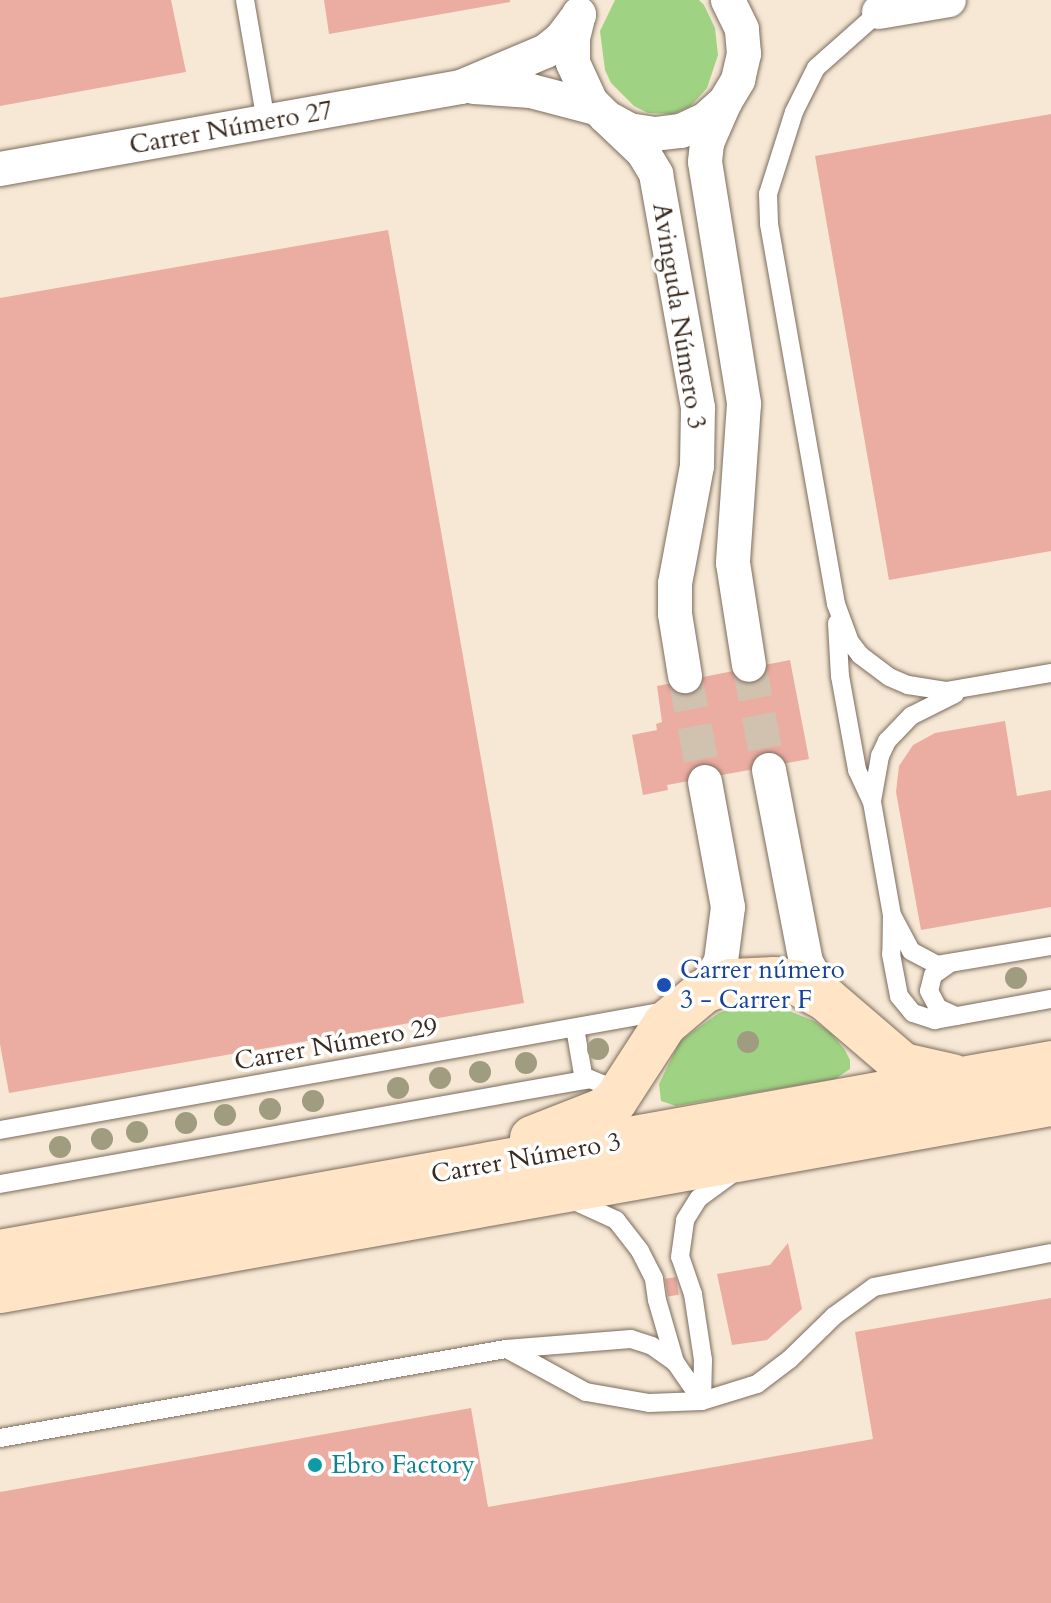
<!DOCTYPE html>
<meta charset="utf-8">
<style>
body{margin:0}
#map{position:relative;width:1051px;height:1603px;overflow:hidden;background:#f6e8d4;font-family:Cardo,serif}
div>[style]{position:absolute}
.green>*{inset:0;background:#9fd383}
.building>*{inset:0;background:#ebaca2;transform-origin:0 0}
.street-tunnel>*{height:34px;margin-top:-17px;transform-origin:0;background:repeating-linear-gradient(90deg,#d1c2b0 0 34px,transparent 0 51px)}
.roads{filter:drop-shadow(0 0 2px #7c6c5e) drop-shadow(0 0 2px #7c6c5e)}
.lane>*{height:18px;margin:-9px;padding:0 9px;transform-origin:9px;border-radius:9px;background:#fff}
.street>*{height:34px;margin:-17px;padding:0 17px;transform-origin:17px;border-radius:17px;background:#fff}
.secondary>*{height:44px;margin:-22px;padding:0 22px;transform-origin:22px;border-radius:22px;background:#ffe4c6}
.trees>*{width:22px;height:22px;margin:-11px;border-radius:50%;background:#a09c80}
.dots>*{width:22px;height:22px;translate:-50% -50%;box-sizing:border-box;border:4px solid #fff;border-radius:50%}
span{translate:-50% -50%;white-space:nowrap;text-align:center;line-height:1.15;-webkit-text-stroke:7px #fff;paint-order:stroke}
.street-label{font-size:26px;color:#3b2a1e}
.transit-label{font-size:26px;color:#164399}
.left{translate:0 -50%;text-align:left}
.culture-label{font-size:26px;color:#0d838f}
</style>
<div id="map">
<div class="green">
<div style="clip-path:polygon(615px 0,699px 0,704px 5px,715px 28px,718px 55px,707px 88px,691px 106px,673px 114px,648px 113px,634px 106px,611px 83px,605px 70px,600px 31px)"></div>
<div style="clip-path:polygon(741px 1006px,777px 1006px,814px 1021px,831px 1033px,845px 1050px,850px 1060px,850px 1069px,835px 1079px,676px 1106px,661px 1101px,659px 1084px,680px 1041px,719px 1013px)"></div>
</div>
<div class="building">
<div style="clip-path:polygon(0 0,171px 0,186px 72px,0 106px)"></div>
<div style="clip-path:polygon(324px 0,510px 0,510px 2px,329px 34px)"></div>
<div style="clip-path:polygon(1051px 114px,1051px 551px,889px 580px,815px 156px)"></div>
<div style="clip-path:polygon(388px 230px,524px 1003px,9px 1093px,0 1044px,0 298px)"></div>
<div style="clip-path:polygon(790px 660px,809px 759px,667px 785px,668px 790px,643px 795px,632px 735px,657px 730px,656px 724px,662px 722px,657px 686px)"></div>
<div style="clip-path:polygon(1005px 721px,1017px 796px,1051px 790px,1051px 907px,921px 930px,896px 792px,899px 766px,913px 745px,935px 733px)"></div>
<div style="clip-path:polygon(788px 1243px,802px 1309px,767px 1340px,732px 1345px,717px 1274px,770px 1265px)"></div>
<div style="left:676px;top:1277px;width:18px;height:11px;rotate:81deg"></div>
<div style="clip-path:polygon(1051px 1298px,1051px 1603px,0 1603px,0 1492px,471px 1408px,488px 1507px,873px 1439px,855px 1332px)"></div>
</div>
<div class="street-tunnel">
<div style="left:749px;top:665px;width:107px;rotate:79.2deg"></div>
<div style="left:685px;top:676px;width:108px;rotate:79.3deg"></div>
</div>
<div class="roads">
<div class="lane">
<div style="left:245px;top:0;width:123px;rotate:80.2deg"></div>
<div style="left:879px;top:12px;width:84px;rotate:138.4deg"></div>
<div style="left:816px;top:68px;width:49px;rotate:116.6deg"></div>
<div style="left:794px;top:112px;width:86px;rotate:107.6deg"></div>
<div style="left:768px;top:194px;width:30px;rotate:88deg"></div>
<div style="left:769px;top:224px;width:386px;rotate:80deg"></div>
<div style="left:836px;top:604px;width:40px;rotate:69.8deg"></div>
<div style="left:850px;top:642px;width:16px;rotate:52deg"></div>
<div style="left:860px;top:655px;width:36px;rotate:37deg"></div>
<div style="left:889px;top:677px;width:21px;rotate:23deg"></div>
<div style="left:908px;top:685px;width:38px;rotate:9deg"></div>
<div style="left:946px;top:691px;width:107px;rotate:-9.7deg"></div>
<div style="left:837px;top:623px;width:53px;rotate:86.8deg"></div>
<div style="left:840px;top:676px;width:96px;rotate:79.7deg"></div>
<div style="left:857px;top:770px;width:35px;rotate:65deg"></div>
<div style="left:872px;top:802px;width:115px;rotate:80deg"></div>
<div style="left:892px;top:915px;width:39px;rotate:91deg"></div>
<div style="left:891px;top:954px;width:43px;rotate:79.2deg"></div>
<div style="left:899px;top:996px;width:22px;rotate:51deg"></div>
<div style="left:913px;top:1013px;width:23px;rotate:18deg"></div>
<div style="left:935px;top:1020px;width:118px;rotate:-10.3deg"></div>
<div style="left:872px;top:801px;width:46px;rotate:-79.9deg"></div>
<div style="left:880px;top:756px;width:17px;rotate:-65deg"></div>
<div style="left:887px;top:741px;width:35px;rotate:-46deg"></div>
<div style="left:911px;top:716px;width:49px;rotate:-26.6deg"></div>
<div style="left:893px;top:917px;width:38px;rotate:62deg"></div>
<div style="left:911px;top:951px;width:30px;rotate:28deg"></div>
<div style="left:937px;top:965px;width:116px;rotate:-9.5deg"></div>
<div style="left:949px;top:964px;width:19px;rotate:145deg"></div>
<div style="left:933px;top:975px;width:16px;rotate:104deg"></div>
<div style="left:929px;top:991px;width:19px;rotate:62deg"></div>
<div style="left:938px;top:1008px;width:20px;rotate:24deg"></div>
<div style="left:575px;top:1028px;width:53px;rotate:80.2deg"></div>
<div style="left:0;top:1130px;width:677px;rotate:-10.13deg"></div>
<div style="left:0;top:1184px;width:599px;rotate:-10.09deg"></div>
<div style="left:590px;top:1079px;width:16px;rotate:22deg"></div>
<div style="left:605px;top:1085px;width:16px;rotate:79deg"></div>
<div style="left:568px;top:1198px;width:53px;rotate:24.6deg"></div>
<div style="left:616px;top:1220px;width:39px;rotate:52deg"></div>
<div style="left:640px;top:1251px;width:31px;rotate:63deg"></div>
<div style="left:654px;top:1279px;width:21px;rotate:82deg"></div>
<div style="left:657px;top:1300px;width:65px;rotate:73.8deg"></div>
<div style="left:675px;top:1362px;width:47px;rotate:55.3deg"></div>
<div style="left:507px;top:1349px;width:90px;rotate:28.6deg"></div>
<div style="left:586px;top:1392px;width:64px;rotate:9.9deg"></div>
<div style="left:649px;top:1403px;width:53px;rotate:-2.2deg"></div>
<div style="left:702px;top:1401px;width:58px;rotate:-17.2deg"></div>
<div style="left:757px;top:1384px;width:41px;rotate:-37.1deg"></div>
<div style="left:790px;top:1359px;width:62px;rotate:-44.3deg"></div>
<div style="left:834px;top:1316px;width:49px;rotate:-35.9deg"></div>
<div style="left:874px;top:1287px;width:180px;rotate:-10.9deg"></div>
<div style="left:702px;top:1401px;width:41px;rotate:-88.6deg"></div>
<div style="left:703px;top:1360px;width:67px;rotate:-98.6deg"></div>
<div style="left:693px;top:1294px;width:39px;rotate:-109deg"></div>
<div style="left:680px;top:1257px;width:37px;rotate:-82deg"></div>
<div style="left:685px;top:1220px;width:26px;rotate:-58deg"></div>
<div style="left:699px;top:1198px;width:42px;rotate:-36.3deg"></div>
<div style="left:0;top:1438px;width:514px;rotate:-9.98deg"></div>
<div style="left:506px;top:1349px;width:125px;rotate:-4.6deg"></div>
<div style="left:631px;top:1339px;width:22px;rotate:18deg"></div>
<div style="left:652px;top:1346px;width:28px;rotate:35deg"></div>
</div>
<div class="street">
<div style="left:879px;top:12px;width:71px;rotate:-9.7deg"></div>
<div style="left:579px;top:14px;width:25px;rotate:104deg"></div>
<div style="left:573px;top:38px;width:25px;rotate:90deg"></div>
<div style="left:573px;top:63px;width:43px;rotate:65.2deg"></div>
<div style="left:591px;top:102px;width:21px;rotate:45deg"></div>
<div style="left:606px;top:117px;width:26px;rotate:29deg"></div>
<div style="left:629px;top:130px;width:26px;rotate:9deg"></div>
<div style="left:655px;top:134px;width:26px;rotate:-7deg"></div>
<div style="left:681px;top:131px;width:26px;rotate:-25deg"></div>
<div style="left:705px;top:120px;width:27px;rotate:-42deg"></div>
<div style="left:725px;top:102px;width:26px;rotate:-59deg"></div>
<div style="left:738px;top:80px;width:27px;rotate:-77deg"></div>
<div style="left:744px;top:54px;width:25px;rotate:-95deg"></div>
<div style="left:742px;top:29px;width:32px;rotate:-116deg"></div>
<div style="left:474px;top:87px;width:57px;rotate:4deg"></div>
<div style="left:531px;top:91px;width:67px;rotate:14.7deg"></div>
<div style="left:725px;top:102px;width:45px;rotate:113.7deg"></div>
<div style="left:707px;top:143px;width:19px;rotate:96deg"></div>
<div style="left:705px;top:162px;width:245px;rotate:80.8deg"></div>
<div style="left:744px;top:404px;width:159px;rotate:94deg"></div>
<div style="left:733px;top:563px;width:103px;rotate:81.1deg"></div>
<div style="left:606px;top:117px;width:51px;rotate:43.4deg"></div>
<div style="left:643px;top:152px;width:26px;rotate:59deg"></div>
<div style="left:656px;top:174px;width:238px;rotate:79.8deg"></div>
<div style="left:698px;top:408px;width:58px;rotate:91deg"></div>
<div style="left:697px;top:466px;width:120px;rotate:100.6deg"></div>
<div style="left:675px;top:584px;width:30px;rotate:90deg"></div>
<div style="left:675px;top:614px;width:63px;rotate:80.8deg"></div>
<div style="left:0;top:169px;width:468px;rotate:-10.1deg"></div>
<div style="left:461px;top:87px;width:92px;rotate:-23deg"></div>
<div style="left:546px;top:51px;width:19px;rotate:-39deg"></div>
<div style="left:561px;top:39px;width:30px;rotate:-53deg"></div>
<div style="left:769px;top:770px;width:196px;rotate:79.1deg"></div>
<div style="left:806px;top:962px;width:42px;rotate:61.6deg"></div>
<div style="left:704px;top:991px;width:34px;rotate:-60deg"></div>
<div style="left:721px;top:961px;width:54px;rotate:-82.6deg"></div>
<div style="left:728px;top:907px;width:127px;rotate:-100.4deg"></div>
</div>
<div class="secondary">
<div style="left:532px;top:1138px;width:76px;rotate:-21.5deg"></div>
<div style="left:603px;top:1110px;width:15px;rotate:-37deg"></div>
<div style="left:615px;top:1101px;width:92px;rotate:-57deg"></div>
<div style="left:665px;top:1024px;width:51px;rotate:-40.2deg"></div>
<div style="left:704px;top:991px;width:29px;rotate:-20deg"></div>
<div style="left:731px;top:981px;width:43px;rotate:-2.7deg"></div>
<div style="left:774px;top:979px;width:23px;rotate:10deg"></div>
<div style="left:797px;top:983px;width:33px;rotate:29deg"></div>
<div style="left:826px;top:999px;width:101px;rotate:40.6deg"></div>
<div style="left:903px;top:1065px;width:50px;rotate:12.7deg"></div>
<div style="left:0;top:1252px;width:1068px;rotate:-10.19deg"></div>
<div style="left:0;top:1291px;width:1068px;rotate:-10.09deg"></div>
</div>
</div>
<div class="trees">
<div style="left:1016px;top:978px"></div>
<div style="left:748px;top:1042px"></div>
<div style="left:598px;top:1049px"></div>
<div style="left:526px;top:1063px"></div>
<div style="left:480px;top:1072px"></div>
<div style="left:440px;top:1078px"></div>
<div style="left:398px;top:1088px"></div>
<div style="left:313px;top:1101px"></div>
<div style="left:270px;top:1109px"></div>
<div style="left:225px;top:1115px"></div>
<div style="left:186px;top:1123px"></div>
<div style="left:137px;top:1132px"></div>
<div style="left:102px;top:1139px"></div>
<div style="left:60px;top:1147px"></div>
</div>
<div class="dots">
<div style="left:664px;top:985px;background:#1a4fb4"></div>
<div style="left:315px;top:1465px;background:#0f9aa8"></div>
</div>
<div class="street-label">
<span style="left:231px;top:128px;rotate:-10deg">Carrer Número 27</span>
<span style="left:679px;top:316px;rotate:81deg">Avinguda Número 3</span>
<span style="left:336px;top:1044px;rotate:-10deg">Carrer Número 29</span>
<span style="left:526px;top:1158px;rotate:-10deg">Carrer Número 3</span>
</div>
<div class="transit-label">
<span class="left" style="left:680px;top:985px">Carrer número<br>3 - Carrer F</span>
</div>
<div class="culture-label">
<span class="left" style="left:331px;top:1465px">Ebro Factory</span>
</div>
</div>
